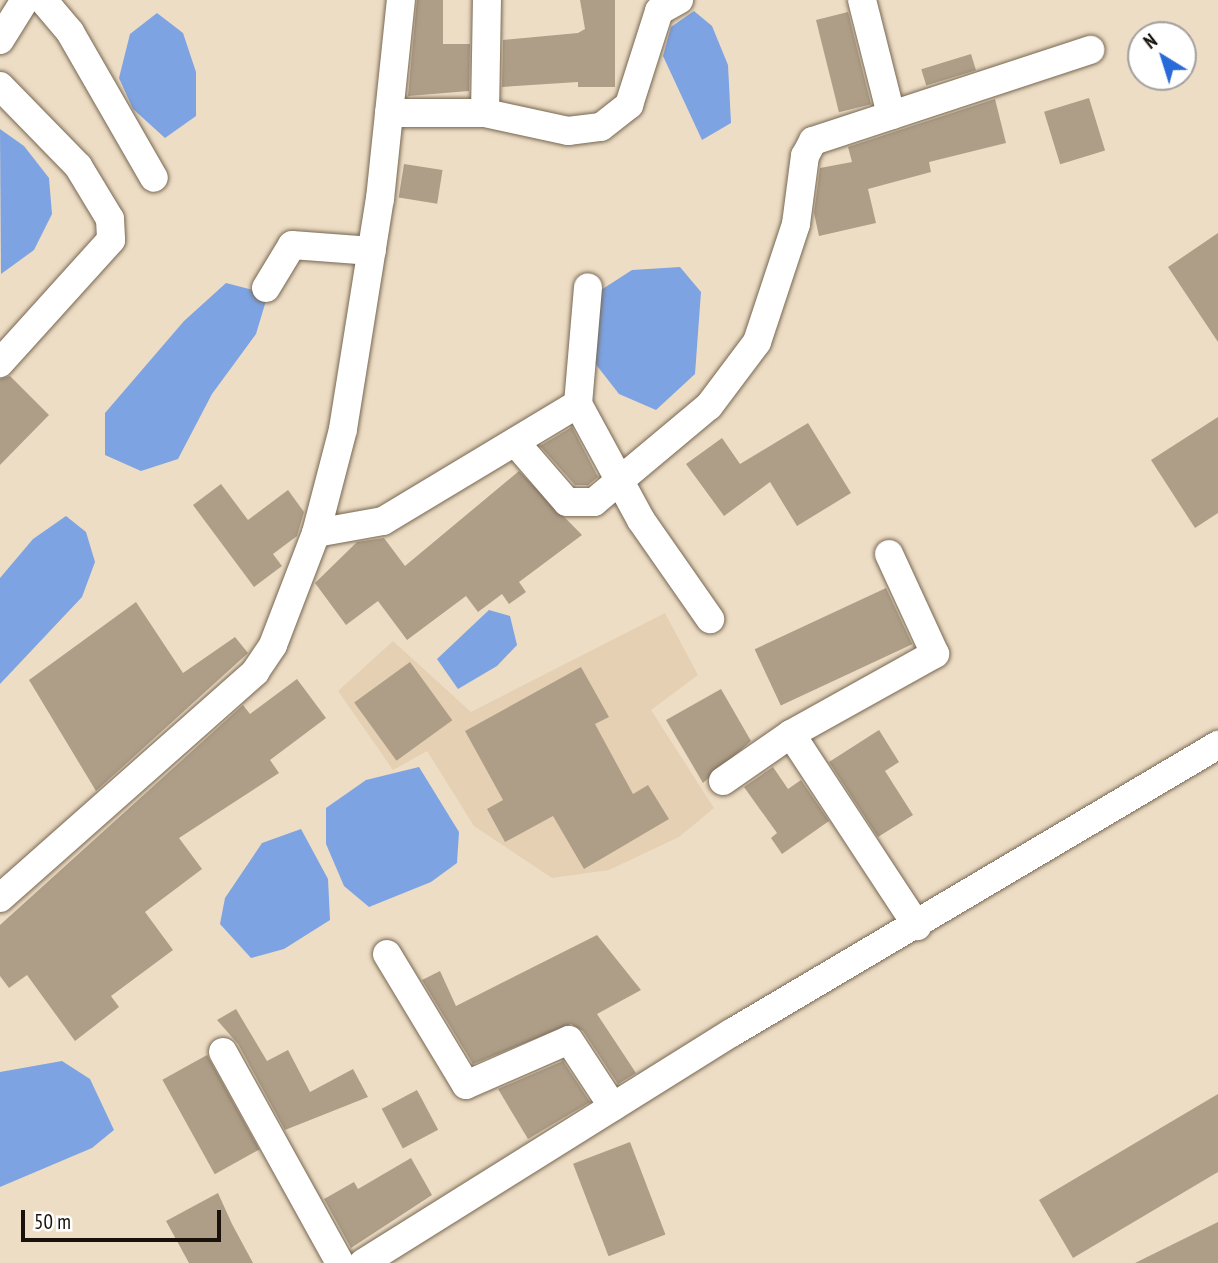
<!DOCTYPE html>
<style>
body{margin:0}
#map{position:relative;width:1218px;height:1263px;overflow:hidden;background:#eeddc5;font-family:"PT Sans Narrow",sans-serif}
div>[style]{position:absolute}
.built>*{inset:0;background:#e5d0b3}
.water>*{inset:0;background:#7da3e2}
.building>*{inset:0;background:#ae9e88;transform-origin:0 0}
.roads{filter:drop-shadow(0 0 2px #766752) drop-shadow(0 0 2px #766752)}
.minor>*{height:28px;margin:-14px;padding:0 14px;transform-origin:14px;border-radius:14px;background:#fff}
span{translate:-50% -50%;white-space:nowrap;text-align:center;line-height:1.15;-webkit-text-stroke:7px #fff;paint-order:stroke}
.north{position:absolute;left:1127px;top:21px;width:70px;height:70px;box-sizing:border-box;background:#fff;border:2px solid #a3a09d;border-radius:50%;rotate:322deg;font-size:19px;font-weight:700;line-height:28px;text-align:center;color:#18120a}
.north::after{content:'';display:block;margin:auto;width:24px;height:32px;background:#286ad7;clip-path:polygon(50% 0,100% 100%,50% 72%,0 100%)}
.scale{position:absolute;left:21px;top:1210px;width:200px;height:32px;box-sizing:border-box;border:4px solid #18120a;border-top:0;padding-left:9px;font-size:21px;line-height:24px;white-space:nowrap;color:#18120a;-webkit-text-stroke:5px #fff;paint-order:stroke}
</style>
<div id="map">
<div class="built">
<div style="clip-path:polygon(665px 613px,698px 675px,651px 710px,714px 808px,679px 837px,609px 870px,552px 878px,474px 826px,427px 751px,393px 770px,338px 691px,393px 641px,471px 712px)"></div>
</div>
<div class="water">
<div style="clip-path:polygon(694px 11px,712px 26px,728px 65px,731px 123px,702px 140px,663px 56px,671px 27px)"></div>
<div style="clip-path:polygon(157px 13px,183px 33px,196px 72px,196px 116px,165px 138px,133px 109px,119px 78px,130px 34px)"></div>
<div style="clip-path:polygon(0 129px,24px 146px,49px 178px,52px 214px,34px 250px,1px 274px)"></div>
<div style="clip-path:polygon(680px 267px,701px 292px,695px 374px,656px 410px,619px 394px,594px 362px,601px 290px,632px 270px)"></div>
<div style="clip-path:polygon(226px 283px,268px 294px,256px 334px,212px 394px,178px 459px,141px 471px,105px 455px,105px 413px,184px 321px)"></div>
<div style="clip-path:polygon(66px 516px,86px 532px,95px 562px,82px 597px,0 684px,0 578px,33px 539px)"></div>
<div style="clip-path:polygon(489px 610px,510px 616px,517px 645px,497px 666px,458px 689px,437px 659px)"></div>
<div style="clip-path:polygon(419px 767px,459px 832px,457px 863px,431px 882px,369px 907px,344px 886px,326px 844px,326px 808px,366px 780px)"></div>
<div style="clip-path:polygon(301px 829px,328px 879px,330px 920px,284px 949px,251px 958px,220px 924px,225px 898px,262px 843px)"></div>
<div style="clip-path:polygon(62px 1061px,90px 1079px,114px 1130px,92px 1148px,0 1187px,0 1072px)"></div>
</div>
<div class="building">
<div style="clip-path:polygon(417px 0,443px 0,443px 44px,470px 44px,469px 91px,408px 96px)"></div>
<div style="clip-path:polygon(580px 0,615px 0,615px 87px,578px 87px,578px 82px,502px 87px,503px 40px,578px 33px,585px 29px)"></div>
<div style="left:848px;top:12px;width:95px;height:33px;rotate:76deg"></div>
<div style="left:971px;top:54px;width:17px;height:52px;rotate:73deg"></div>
<div style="left:1089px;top:98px;width:55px;height:47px;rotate:73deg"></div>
<div style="clip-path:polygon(995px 99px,1006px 143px,929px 162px,931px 172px,868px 189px,876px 223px,819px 236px,814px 213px,820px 168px,852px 162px,848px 147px)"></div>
<div style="left:404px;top:164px;width:39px;height:34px;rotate:9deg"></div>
<div style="clip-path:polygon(1218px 233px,1218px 342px,1168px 267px)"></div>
<div style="clip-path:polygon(10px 376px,49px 415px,0 465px,0 379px)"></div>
<div style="clip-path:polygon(1218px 417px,1218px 513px,1195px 528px,1151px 460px)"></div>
<div style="clip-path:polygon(808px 423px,851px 493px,797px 526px,770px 482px,724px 516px,686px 464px,722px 438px,740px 464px)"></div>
<div style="clip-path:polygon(572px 427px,598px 477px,588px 485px,575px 485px,540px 446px)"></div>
<div style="clip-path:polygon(519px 471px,582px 535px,519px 582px,526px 592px,509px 604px,502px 594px,478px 612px,466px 596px,407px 640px,378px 601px,346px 625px,315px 583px,357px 542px,384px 538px,405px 566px)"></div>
<div style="clip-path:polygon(221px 484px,248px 520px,288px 490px,304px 512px,297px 536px,273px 554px,282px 566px,254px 587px,193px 505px)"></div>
<div style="left:886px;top:588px;width:62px;height:145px;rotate:65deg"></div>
<div style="clip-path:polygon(136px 602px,183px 673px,235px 637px,248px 653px,96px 791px,29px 680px)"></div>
<div style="left:410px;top:662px;width:72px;height:69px;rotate:54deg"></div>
<div style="clip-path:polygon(581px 667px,609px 717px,595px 724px,633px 794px,648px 785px,669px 819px,584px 869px,553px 816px,505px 842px,487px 809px,503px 800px,465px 731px)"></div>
<div style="clip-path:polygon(297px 679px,326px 718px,270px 760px,279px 773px,179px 838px,202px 869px,145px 912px,173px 950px,111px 996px,119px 1007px,75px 1041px,27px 975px,9px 988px,0 976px,0 925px,243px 705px,250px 714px)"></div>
<div style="clip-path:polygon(721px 689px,751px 741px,703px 783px,666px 720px)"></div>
<div style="clip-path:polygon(879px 730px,899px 762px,885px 771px,913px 815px,878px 837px,829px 762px)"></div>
<div style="clip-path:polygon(773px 767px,788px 789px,801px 780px,829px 821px,782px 854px,771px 838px,777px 833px,744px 787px)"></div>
<div style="clip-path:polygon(597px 935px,641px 990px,597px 1014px,636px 1073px,618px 1084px,583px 1031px,571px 1024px,473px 1064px,422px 980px,440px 971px,456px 1006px)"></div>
<div style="clip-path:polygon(236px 1009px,267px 1061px,288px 1050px,310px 1092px,353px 1069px,368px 1097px,285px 1130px,238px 1044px,217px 1020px)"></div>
<div style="left:207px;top:1055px;width:108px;height:51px;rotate:61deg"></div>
<div style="clip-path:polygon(563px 1061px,590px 1102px,528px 1139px,498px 1089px)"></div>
<div style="left:417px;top:1090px;width:45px;height:40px;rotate:62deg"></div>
<div style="clip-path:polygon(1218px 1094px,1218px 1172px,1073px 1258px,1039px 1200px)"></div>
<div style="left:630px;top:1142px;width:99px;height:61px;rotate:69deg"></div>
<div style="clip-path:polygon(411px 1158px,432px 1195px,351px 1248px,324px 1199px,354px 1182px,358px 1189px)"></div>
<div style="clip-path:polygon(218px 1193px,232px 1224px,253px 1263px,189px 1263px,166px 1221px)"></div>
<div style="clip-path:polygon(1218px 1222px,1218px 1263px,1135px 1263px)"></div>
</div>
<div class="roads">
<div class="minor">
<div style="left:43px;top:0;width:42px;rotate:49.8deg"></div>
<div style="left:70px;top:32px;width:168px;rotate:60.1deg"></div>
<div style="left:862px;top:0;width:119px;rotate:75.8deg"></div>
<div style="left:0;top:40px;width:47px;rotate:-58deg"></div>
<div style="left:0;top:86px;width:112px;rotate:45.7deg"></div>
<div style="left:78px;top:166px;width:62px;rotate:58.9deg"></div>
<div style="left:110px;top:219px;width:21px;rotate:87deg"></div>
<div style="left:111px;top:240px;width:166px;rotate:132.1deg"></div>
<div style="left:389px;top:113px;width:96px"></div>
<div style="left:485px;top:113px;width:85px;rotate:12.2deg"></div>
<div style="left:568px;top:131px;width:33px;rotate:-7deg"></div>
<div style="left:601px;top:127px;width:36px;rotate:-38deg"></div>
<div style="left:629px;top:105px;width:99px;rotate:-72.3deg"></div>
<div style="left:659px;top:11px;width:23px;rotate:-29deg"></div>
<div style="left:485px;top:113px;width:113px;rotate:-89deg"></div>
<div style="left:266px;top:288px;width:50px;rotate:-58.8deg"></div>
<div style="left:292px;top:245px;width:80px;rotate:4.3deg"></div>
<div style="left:578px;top:404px;width:132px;rotate:61.5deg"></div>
<div style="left:641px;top:520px;width:121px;rotate:55.1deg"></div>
<div style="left:515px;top:442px;width:79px;rotate:49.1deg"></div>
<div style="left:567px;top:502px;width:27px"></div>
<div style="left:594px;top:502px;width:150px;rotate:-39.9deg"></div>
<div style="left:709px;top:406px;width:80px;rotate:-53.1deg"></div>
<div style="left:757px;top:342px;width:124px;rotate:-71.7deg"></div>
<div style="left:796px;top:224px;width:69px;rotate:-82.5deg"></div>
<div style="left:805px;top:156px;width:17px;rotate:-62deg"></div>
<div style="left:813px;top:141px;width:292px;rotate:-18.2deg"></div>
<div style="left:316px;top:533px;width:68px;rotate:-10.2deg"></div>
<div style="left:383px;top:521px;width:227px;rotate:-31deg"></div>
<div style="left:578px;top:404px;width:117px;rotate:-85.1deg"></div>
<div style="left:791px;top:734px;width:230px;rotate:56.7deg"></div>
<div style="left:723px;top:781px;width:83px;rotate:-34.7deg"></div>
<div style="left:791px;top:734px;width:165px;rotate:-29.1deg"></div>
<div style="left:935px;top:654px;width:110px;rotate:-114.7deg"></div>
<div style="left:0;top:898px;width:341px;rotate:-41.5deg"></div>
<div style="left:255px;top:672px;width:32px;rotate:-56deg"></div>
<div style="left:273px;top:645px;width:120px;rotate:-69deg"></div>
<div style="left:316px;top:533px;width:107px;rotate:-75.4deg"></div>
<div style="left:343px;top:429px;width:233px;rotate:-80.9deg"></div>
<div style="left:380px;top:199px;width:200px;rotate:-84deg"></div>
<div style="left:387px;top:954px;width:153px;rotate:58.9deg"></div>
<div style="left:466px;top:1085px;width:112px;rotate:-23.6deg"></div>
<div style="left:569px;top:1040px;width:80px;rotate:56.7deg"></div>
<div style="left:223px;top:1052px;width:241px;rotate:61deg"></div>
<div style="left:363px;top:1263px;width:436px;rotate:-32deg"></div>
<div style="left:733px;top:1032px;width:564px;rotate:-30.62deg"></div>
</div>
</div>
<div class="north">N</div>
<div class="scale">50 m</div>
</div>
